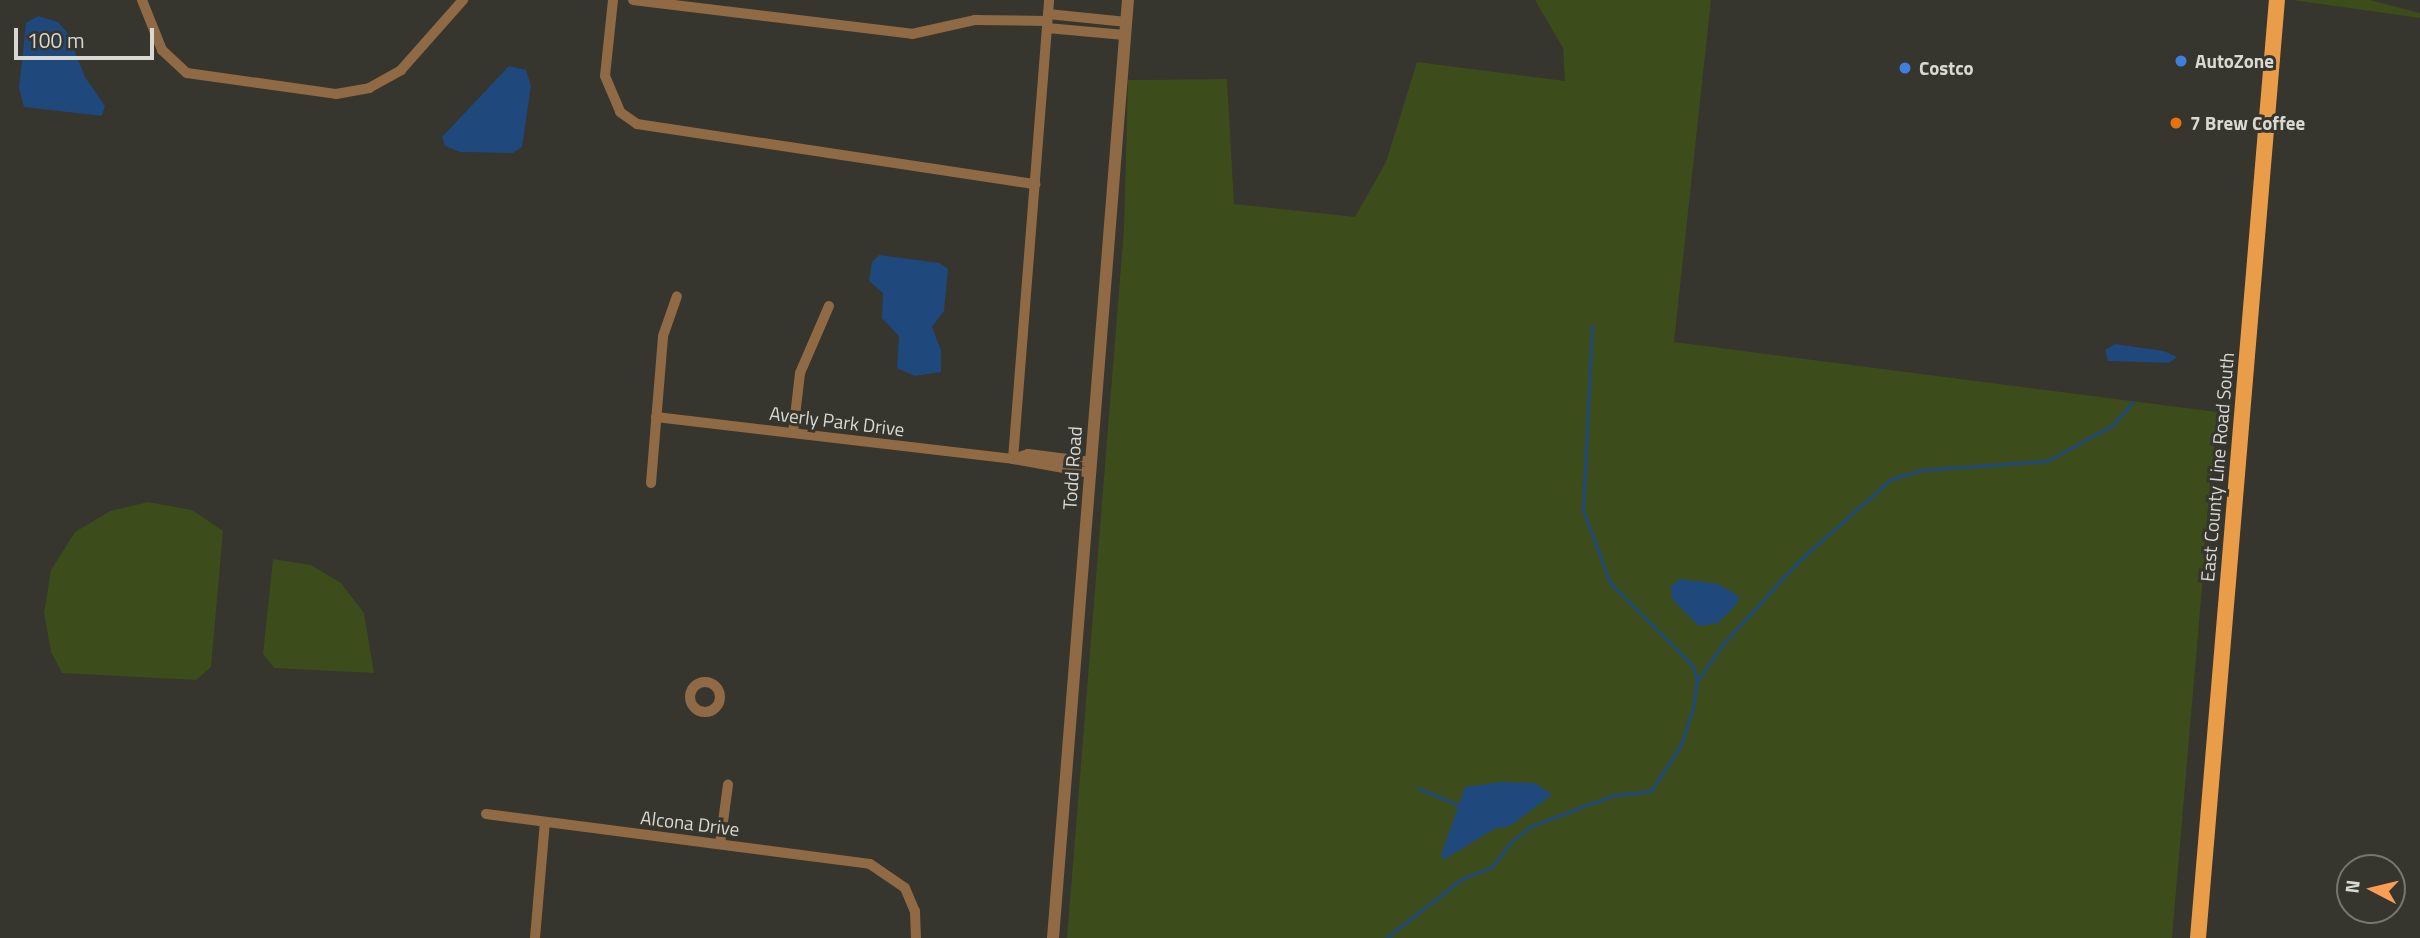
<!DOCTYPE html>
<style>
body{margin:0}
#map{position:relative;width:2420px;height:938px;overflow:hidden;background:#36352e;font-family:"Titillium Web",sans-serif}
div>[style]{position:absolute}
.green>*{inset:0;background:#3c4c1a}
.water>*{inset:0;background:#1f487c}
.stream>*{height:2.5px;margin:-1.25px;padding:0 1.25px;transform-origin:1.25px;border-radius:1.25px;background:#1f487c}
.minor>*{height:10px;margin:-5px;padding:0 5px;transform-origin:5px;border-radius:5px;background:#906a45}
.minor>.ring{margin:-5px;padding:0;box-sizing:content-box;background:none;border:10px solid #906a45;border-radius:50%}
.tertiary>*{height:12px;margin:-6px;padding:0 6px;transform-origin:6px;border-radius:6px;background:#906a45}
.primary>*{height:16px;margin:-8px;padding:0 8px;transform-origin:8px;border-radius:8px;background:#ea9d48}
.dots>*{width:19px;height:19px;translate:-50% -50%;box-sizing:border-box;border:4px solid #36352e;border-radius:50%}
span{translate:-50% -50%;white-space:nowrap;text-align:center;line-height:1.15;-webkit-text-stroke:6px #36352e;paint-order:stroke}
.poi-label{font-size:19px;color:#d9d9d4;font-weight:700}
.left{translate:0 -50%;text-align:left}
.street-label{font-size:19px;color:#d9d9d4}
.north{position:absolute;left:2336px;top:854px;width:70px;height:70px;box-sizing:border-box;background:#36352e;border:2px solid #777770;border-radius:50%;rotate:277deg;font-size:19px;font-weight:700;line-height:28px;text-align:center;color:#d9d9d4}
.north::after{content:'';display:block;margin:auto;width:24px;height:32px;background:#fd9c55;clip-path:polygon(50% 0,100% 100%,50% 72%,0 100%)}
.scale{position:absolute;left:14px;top:28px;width:140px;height:32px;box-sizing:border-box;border:4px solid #d9d9d4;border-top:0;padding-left:9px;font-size:21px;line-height:24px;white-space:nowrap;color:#d9d9d4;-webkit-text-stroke:5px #36352e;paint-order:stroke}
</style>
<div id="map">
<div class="green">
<div style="clip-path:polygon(1535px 0,1711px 0,1674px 342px,2217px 412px,2172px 938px,1067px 938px,1124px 229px,1128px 80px,1227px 79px,1234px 204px,1355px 217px,1386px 162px,1417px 62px,1565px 81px,1563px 48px)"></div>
<div style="clip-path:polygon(2292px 0,2370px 0,2420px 13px,2420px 18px)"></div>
<div style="clip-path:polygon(148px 502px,192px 510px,223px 531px,211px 667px,196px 680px,62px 673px,51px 652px,44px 613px,51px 570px,75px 532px,110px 511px)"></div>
<div style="clip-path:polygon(273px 559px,311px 565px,341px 583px,364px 613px,374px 673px,274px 668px,263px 654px)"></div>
</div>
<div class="water">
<div style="clip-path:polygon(38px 16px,58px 22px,67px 32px,85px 77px,105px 106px,102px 116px,24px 107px,19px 88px,26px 23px)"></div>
<div style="clip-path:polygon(509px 66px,526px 70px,531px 86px,522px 147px,513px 153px,460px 152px,445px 146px,442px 137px)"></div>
<div style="clip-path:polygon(879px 255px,939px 263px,948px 269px,944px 311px,932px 327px,941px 350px,941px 372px,915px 376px,897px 368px,899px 336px,882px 318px,883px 293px,869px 281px,872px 262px)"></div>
<div style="clip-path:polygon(2115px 344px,2164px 351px,2177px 357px,2169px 363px,2108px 361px,2105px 350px)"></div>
<div style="clip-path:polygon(1680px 579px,1718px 584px,1739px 596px,1737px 604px,1718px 623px,1699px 626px,1672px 599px,1671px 586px)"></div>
<div style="clip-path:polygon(1501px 782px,1535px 783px,1552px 795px,1510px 826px,1494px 829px,1443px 860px,1441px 855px,1465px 787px)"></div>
</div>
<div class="stream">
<div style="left:1697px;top:681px;width:47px;rotate:-54.6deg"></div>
<div style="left:1724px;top:643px;width:111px;rotate:-47.6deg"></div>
<div style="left:1799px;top:561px;width:123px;rotate:-41.7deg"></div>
<div style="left:1891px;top:479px;width:32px;rotate:-16deg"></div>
<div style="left:1922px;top:470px;width:125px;rotate:-4.1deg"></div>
<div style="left:2047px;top:461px;width:75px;rotate:-28.6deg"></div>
<div style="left:2113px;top:425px;width:30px;rotate:-49deg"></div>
<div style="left:1418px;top:788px;width:43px;rotate:23deg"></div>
<div style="left:1386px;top:938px;width:96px;rotate:-37.8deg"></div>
<div style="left:1462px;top:879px;width:32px;rotate:-22deg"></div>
<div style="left:1492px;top:867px;width:30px;rotate:-53deg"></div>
<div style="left:1510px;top:843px;width:27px;rotate:-39deg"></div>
<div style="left:1531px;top:826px;width:89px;rotate:-20.5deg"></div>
<div style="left:1614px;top:795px;width:37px;rotate:-6deg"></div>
<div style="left:1651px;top:791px;width:55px;rotate:-56.9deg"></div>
<div style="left:1681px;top:745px;width:39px;rotate:-72deg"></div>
<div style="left:1693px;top:708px;width:27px;rotate:-82deg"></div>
<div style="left:1697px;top:681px;width:17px;rotate:-107deg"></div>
<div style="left:1692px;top:665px;width:116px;rotate:-135deg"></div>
<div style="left:1610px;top:583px;width:78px;rotate:-110.3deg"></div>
<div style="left:1583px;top:510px;width:184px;rotate:-87.2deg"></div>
</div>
<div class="minor">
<div style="left:142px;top:0;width:54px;rotate:68.2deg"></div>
<div style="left:162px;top:50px;width:34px;rotate:43deg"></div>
<div style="left:187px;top:73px;width:150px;rotate:8deg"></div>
<div style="left:336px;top:94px;width:34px;rotate:-10deg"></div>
<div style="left:369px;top:88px;width:37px;rotate:-29deg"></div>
<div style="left:401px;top:70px;width:94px;rotate:-48.5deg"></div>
<div style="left:613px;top:0;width:76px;rotate:96deg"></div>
<div style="left:605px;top:76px;width:39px;rotate:67deg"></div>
<div style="left:620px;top:112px;width:21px;rotate:35deg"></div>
<div style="left:637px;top:124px;width:403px;rotate:8.6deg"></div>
<div style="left:633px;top:0;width:281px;rotate:6.9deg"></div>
<div style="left:912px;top:34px;width:65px;rotate:-12.5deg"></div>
<div style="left:975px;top:20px;width:72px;rotate:0.8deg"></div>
<div style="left:1048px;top:14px;width:79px;rotate:5.8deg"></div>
<div style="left:1047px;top:28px;width:78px;rotate:5.1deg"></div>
<div style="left:656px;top:417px;width:359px;rotate:6.7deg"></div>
<div style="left:1013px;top:459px;width:460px;rotate:-85.5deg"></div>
<div style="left:793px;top:433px;width:60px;rotate:-83.3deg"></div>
<div style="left:800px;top:373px;width:73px;rotate:-66.6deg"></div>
<div style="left:1091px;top:473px;width:79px;rotate:-169.8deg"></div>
<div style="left:1013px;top:459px;width:16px;rotate:-18deg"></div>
<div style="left:1028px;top:454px;width:64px;rotate:7.1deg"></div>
<div style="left:651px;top:483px;width:147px;rotate:-85.3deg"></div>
<div style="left:663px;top:336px;width:42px;rotate:-70.7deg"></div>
<div class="ring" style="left:690px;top:682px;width:20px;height:20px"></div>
<div style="left:486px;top:814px;width:387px;rotate:7.4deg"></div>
<div style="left:870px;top:864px;width:42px;rotate:34.4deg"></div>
<div style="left:905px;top:888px;width:25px;rotate:67deg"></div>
<div style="left:915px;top:911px;width:27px;rotate:88deg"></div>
<div style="left:720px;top:844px;width:60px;rotate:-82.3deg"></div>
<div style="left:535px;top:938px;width:116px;rotate:-85.1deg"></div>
</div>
<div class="tertiary">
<div style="left:1053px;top:938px;width:941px;rotate:-85.43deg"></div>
</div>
<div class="primary">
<div style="left:2198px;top:938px;width:941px;rotate:-85.19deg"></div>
</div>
<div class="dots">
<div style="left:2181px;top:61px;background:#3f7fe0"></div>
<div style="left:1905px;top:68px;background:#3f7fe0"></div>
<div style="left:2176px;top:123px;background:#e8710a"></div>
</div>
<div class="poi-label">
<span class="left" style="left:2195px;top:61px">AutoZone</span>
<span class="left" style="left:1919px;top:68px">Costco</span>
<span class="left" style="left:2190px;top:123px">7 Brew Coffee</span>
</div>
<div class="street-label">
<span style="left:837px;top:421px;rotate:7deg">Averly Park Drive</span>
<span style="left:2217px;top:467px;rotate:-85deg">East County Line Road South</span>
<span style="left:1072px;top:468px;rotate:-86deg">Todd Road</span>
<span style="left:690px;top:823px;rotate:7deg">Alcona Drive</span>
</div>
<div class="north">N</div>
<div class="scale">100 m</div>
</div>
